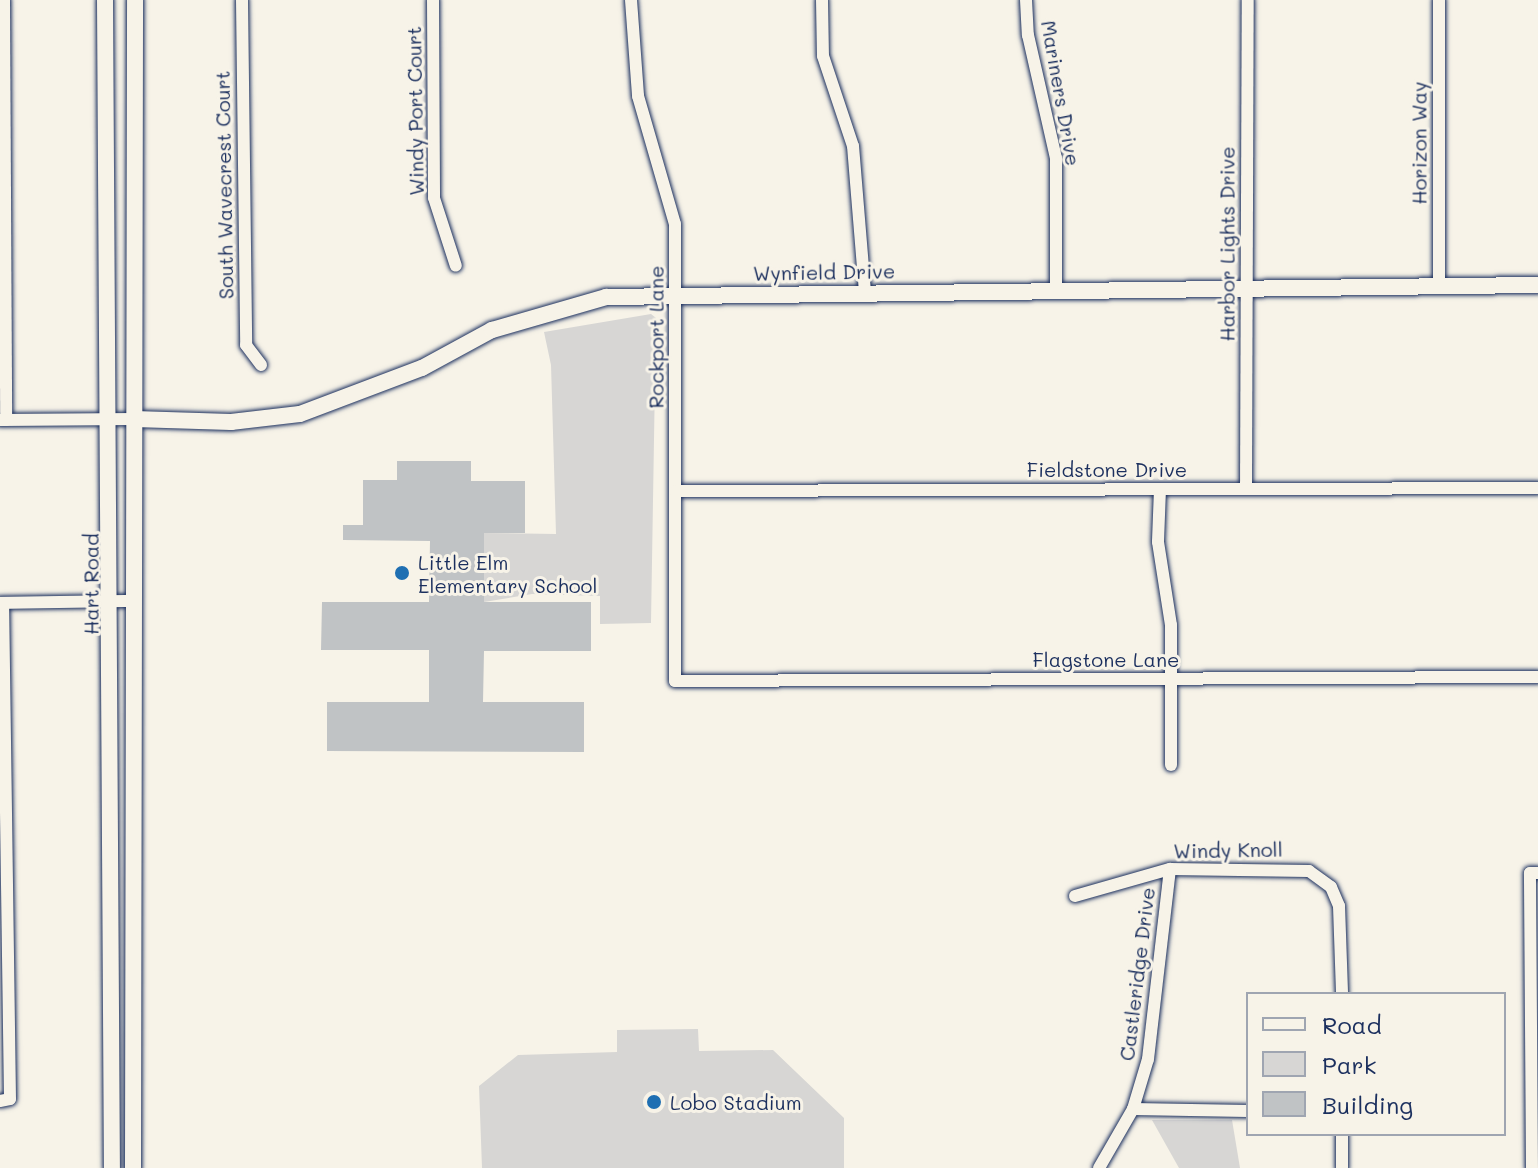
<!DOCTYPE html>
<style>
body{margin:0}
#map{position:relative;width:1538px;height:1168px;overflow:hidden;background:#f7f3e8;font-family:Mali,sans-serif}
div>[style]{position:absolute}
.green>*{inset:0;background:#d7d6d4}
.building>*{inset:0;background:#c0c3c5}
.roads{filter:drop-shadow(0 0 2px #1b2f5e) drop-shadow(0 0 2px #1b2f5e)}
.minor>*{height:12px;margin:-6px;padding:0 6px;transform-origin:6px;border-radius:6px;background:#f7f3e8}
.tertiary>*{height:16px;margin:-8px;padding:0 8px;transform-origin:8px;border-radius:8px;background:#f7f3e8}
.dots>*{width:22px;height:22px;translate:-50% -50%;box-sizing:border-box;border:4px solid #f7f3e8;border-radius:50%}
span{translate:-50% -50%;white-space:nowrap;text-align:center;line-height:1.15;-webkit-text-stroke:6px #f7f3e8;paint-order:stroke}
.street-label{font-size:20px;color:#1b2f5e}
.poi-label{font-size:20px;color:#1b2f5e}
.left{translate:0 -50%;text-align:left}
.legend{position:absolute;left:1246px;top:992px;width:260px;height:144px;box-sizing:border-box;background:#f7f3e8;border:2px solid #9fa5b1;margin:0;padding:10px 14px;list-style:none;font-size:24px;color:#1b2f5e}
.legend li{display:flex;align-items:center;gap:16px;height:40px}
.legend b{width:40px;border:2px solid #9fa5b1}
</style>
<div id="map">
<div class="green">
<div style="clip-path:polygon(651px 314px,656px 318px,651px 623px,600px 624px,600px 596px,532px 594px,484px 602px,484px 533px,556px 534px,551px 365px,544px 332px)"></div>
<div style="clip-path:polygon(698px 1029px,699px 1051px,773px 1050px,844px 1118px,844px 1168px,482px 1168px,479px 1086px,518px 1055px,617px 1052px,617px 1030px)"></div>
<div style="clip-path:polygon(1152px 1120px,1232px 1120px,1240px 1168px,1179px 1168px)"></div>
</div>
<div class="building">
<div style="clip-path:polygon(397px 461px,471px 461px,471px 481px,525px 481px,525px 533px,484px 533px,484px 602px,591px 602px,591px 651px,484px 651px,483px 702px,584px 702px,584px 752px,327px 751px,327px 702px,429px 702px,429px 650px,321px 650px,322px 602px,429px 602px,430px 541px,343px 540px,343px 525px,363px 525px,363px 480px,397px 480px)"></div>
</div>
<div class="roads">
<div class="minor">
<div style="left:4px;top:0;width:420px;rotate:89.7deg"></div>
<div style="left:242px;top:0;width:345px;rotate:89.3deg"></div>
<div style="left:246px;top:345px;width:25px;rotate:53deg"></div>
<div style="left:433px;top:0;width:198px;rotate:89.7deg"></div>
<div style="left:434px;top:198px;width:71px;rotate:72.1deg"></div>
<div style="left:631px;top:0;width:96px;rotate:85.8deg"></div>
<div style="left:638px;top:96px;width:133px;rotate:73.9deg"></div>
<div style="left:675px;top:224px;width:457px;rotate:90deg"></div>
<div style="left:675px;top:681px;width:863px;rotate:-0.27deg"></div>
<div style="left:822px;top:0;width:56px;rotate:89deg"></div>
<div style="left:823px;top:56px;width:95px;rotate:71.6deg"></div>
<div style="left:853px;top:146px;width:146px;rotate:85.3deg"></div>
<div style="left:1026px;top:0;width:35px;rotate:87deg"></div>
<div style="left:1028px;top:35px;width:126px;rotate:77.2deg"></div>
<div style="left:1056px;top:158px;width:132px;rotate:90deg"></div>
<div style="left:1439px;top:0;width:286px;rotate:90deg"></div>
<div style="left:0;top:420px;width:134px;rotate:-0.4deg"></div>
<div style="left:1160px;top:489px;width:53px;rotate:92.2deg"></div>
<div style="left:1158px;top:542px;width:84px;rotate:81.1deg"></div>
<div style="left:1171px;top:625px;width:140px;rotate:90deg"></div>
<div style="left:1246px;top:489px;width:489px;rotate:-89.8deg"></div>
<div style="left:676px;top:491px;width:862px;rotate:-0.2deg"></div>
<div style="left:0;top:603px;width:134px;rotate:-0.9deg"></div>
<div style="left:1075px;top:896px;width:99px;rotate:-15.9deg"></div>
<div style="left:1170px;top:869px;width:139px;rotate:0.8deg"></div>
<div style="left:1309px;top:871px;width:27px;rotate:36deg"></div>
<div style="left:1331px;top:887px;width:21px;rotate:67deg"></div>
<div style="left:1339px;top:906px;width:88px;rotate:88deg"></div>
<div style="left:0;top:1101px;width:10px;rotate:-11deg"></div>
<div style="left:10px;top:1099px;width:496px;rotate:-90.8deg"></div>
<div style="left:1133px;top:1109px;width:115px;rotate:1deg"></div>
<div style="left:1099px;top:1168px;width:68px;rotate:-60deg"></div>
<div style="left:1133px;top:1109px;width:52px;rotate:-73.3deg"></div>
<div style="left:1148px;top:1059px;width:191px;rotate:-83.4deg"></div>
<div style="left:1342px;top:1168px;width:34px;rotate:-90deg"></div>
<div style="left:1532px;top:1168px;width:295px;rotate:-90.4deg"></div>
<div style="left:1530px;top:873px;width:8px"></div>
</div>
<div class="tertiary">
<div style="left:105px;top:0;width:1168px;rotate:89.66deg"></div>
<div style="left:134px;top:419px;width:97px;rotate:1.8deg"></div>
<div style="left:231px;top:422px;width:69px;rotate:-6.6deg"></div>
<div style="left:300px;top:414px;width:130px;rotate:-20.7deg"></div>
<div style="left:422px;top:368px;width:80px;rotate:-28.5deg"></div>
<div style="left:492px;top:330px;width:119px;rotate:-16.1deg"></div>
<div style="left:606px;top:297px;width:932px;rotate:-0.74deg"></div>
<div style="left:133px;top:1168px;width:1168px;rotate:-89.9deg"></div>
</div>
</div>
<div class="dots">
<div style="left:402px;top:573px;background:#1f6fb2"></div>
<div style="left:654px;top:1102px;background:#1f6fb2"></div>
</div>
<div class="street-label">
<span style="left:1061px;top:93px;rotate:80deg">Mariners Drive</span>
<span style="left:415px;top:111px;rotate:-91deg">Windy Port Court</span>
<span style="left:1419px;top:143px;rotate:-90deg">Horizon Way</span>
<span style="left:224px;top:185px;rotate:-91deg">South Wavecrest Court</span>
<span style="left:1227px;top:244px;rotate:-90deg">Harbor Lights Drive</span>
<span style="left:824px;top:272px;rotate:-1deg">Wynfield Drive</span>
<span style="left:656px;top:337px;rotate:-90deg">Rockport Lane</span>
<span style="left:1107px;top:469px">Fieldstone Drive</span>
<span style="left:91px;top:584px;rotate:-90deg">Hart Road</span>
<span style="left:1106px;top:659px">Flagstone Lane</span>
<span style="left:1228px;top:850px;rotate:-1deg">Windy Knoll</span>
<span style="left:1137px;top:974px;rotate:-83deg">Castleridge Drive</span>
</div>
<div class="poi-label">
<span class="left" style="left:418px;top:574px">Little Elm<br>Elementary School</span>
<span class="left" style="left:670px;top:1102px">Lobo Stadium</span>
</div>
<ul class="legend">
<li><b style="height:10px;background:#f7f3e8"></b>Road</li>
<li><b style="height:22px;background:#d7d6d4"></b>Park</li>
<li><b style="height:22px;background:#c0c3c5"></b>Building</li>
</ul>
</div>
